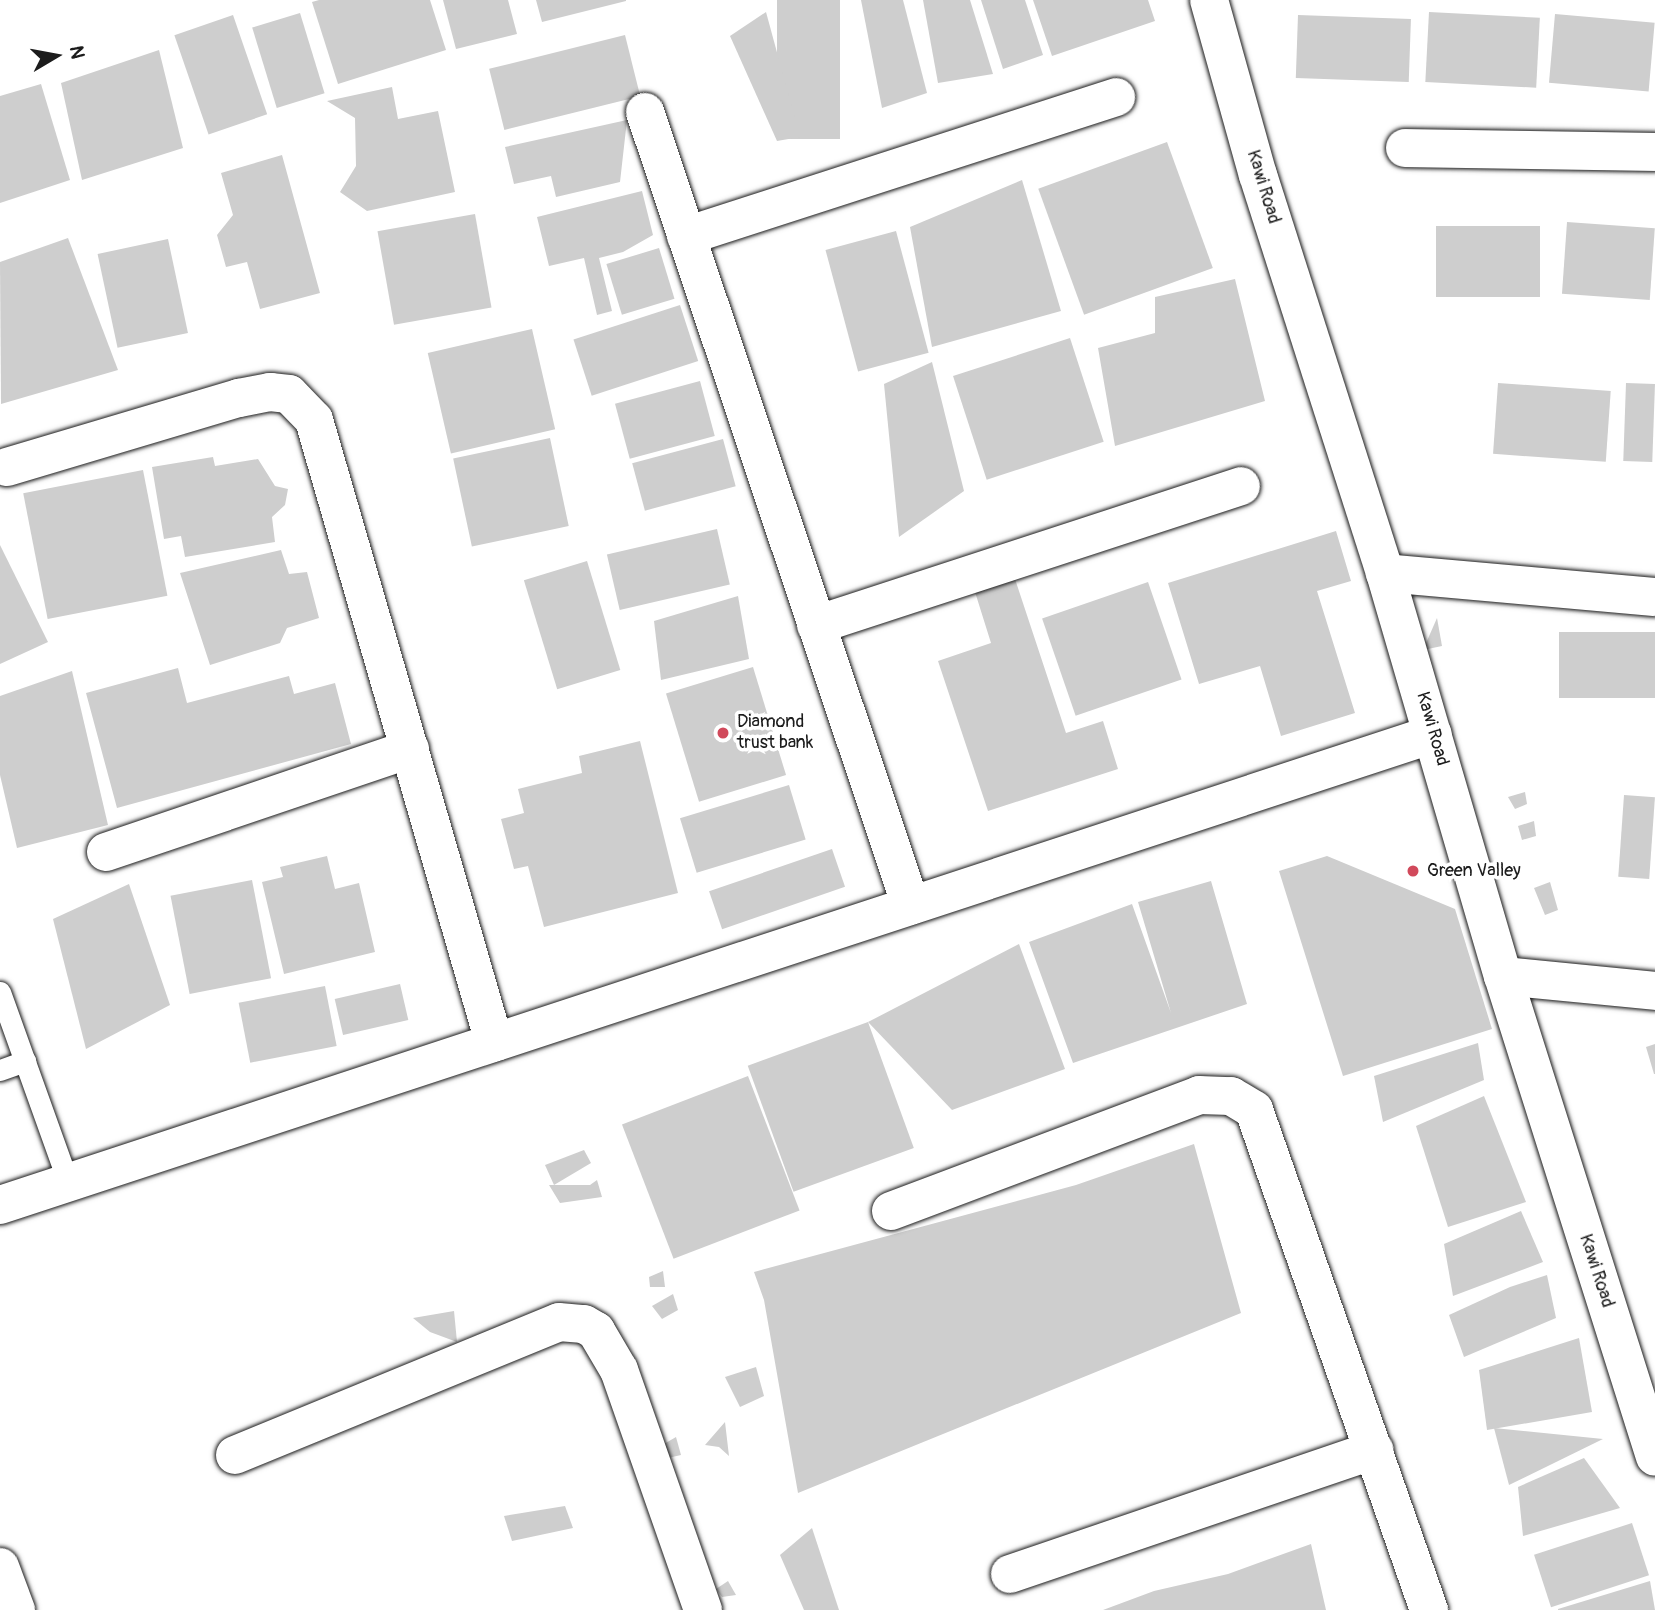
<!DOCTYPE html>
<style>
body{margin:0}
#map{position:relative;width:1655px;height:1610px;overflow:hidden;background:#fff;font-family:Pangolin,sans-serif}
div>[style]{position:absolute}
.building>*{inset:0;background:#cecece;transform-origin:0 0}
.roads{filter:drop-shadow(0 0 2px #1c1c1c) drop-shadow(0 0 2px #1c1c1c)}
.service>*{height:21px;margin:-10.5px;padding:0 10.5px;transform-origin:10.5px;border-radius:10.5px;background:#fff}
.minor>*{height:38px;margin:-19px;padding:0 19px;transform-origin:19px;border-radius:19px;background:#fff}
.dots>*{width:19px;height:19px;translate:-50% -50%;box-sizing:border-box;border:4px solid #fff;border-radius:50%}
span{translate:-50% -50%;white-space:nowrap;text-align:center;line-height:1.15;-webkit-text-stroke:7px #fff;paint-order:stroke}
.street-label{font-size:18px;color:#1c1c1c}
.poi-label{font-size:18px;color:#1c1c1c}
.left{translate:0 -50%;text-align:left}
.north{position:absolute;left:21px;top:21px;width:70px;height:70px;-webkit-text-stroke:5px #fff;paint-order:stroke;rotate:80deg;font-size:19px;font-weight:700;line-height:28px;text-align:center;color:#1c1c1c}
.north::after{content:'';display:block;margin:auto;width:24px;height:32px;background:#1c1c1c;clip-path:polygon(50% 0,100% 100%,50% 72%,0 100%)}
</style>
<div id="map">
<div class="building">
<div style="clip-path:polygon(319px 0,430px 0,446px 50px,338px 84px,312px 2px)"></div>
<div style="clip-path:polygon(443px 0,508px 0,517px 34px,456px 49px)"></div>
<div style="clip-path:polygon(536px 0,626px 0,626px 1px,542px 22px)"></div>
<div style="left:777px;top:0;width:63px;height:139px"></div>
<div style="clip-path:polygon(861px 0,903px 0,927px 93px,882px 108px)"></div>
<div style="clip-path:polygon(923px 0,970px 0,993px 74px,938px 83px)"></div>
<div style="clip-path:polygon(981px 0,1025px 0,1043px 55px,1003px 69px)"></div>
<div style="clip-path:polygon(1033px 0,1148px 0,1155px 21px,1052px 56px)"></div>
<div style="clip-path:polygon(766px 12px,800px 137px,777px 141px,730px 36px)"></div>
<div style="left:1429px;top:12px;width:111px;height:70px;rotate:3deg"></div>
<div style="left:300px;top:13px;width:84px;height:50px;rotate:73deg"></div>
<div style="left:1555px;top:14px;width:100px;height:69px;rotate:5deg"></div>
<div style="left:233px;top:15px;width:105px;height:62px;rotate:71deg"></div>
<div style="left:1298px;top:15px;width:113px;height:63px;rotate:2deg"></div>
<div style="left:625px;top:35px;width:63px;height:140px;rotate:76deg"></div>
<div style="clip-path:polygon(159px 50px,183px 148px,82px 180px,61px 83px)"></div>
<div style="clip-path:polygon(41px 84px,70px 180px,0 203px,0 96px)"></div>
<div style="clip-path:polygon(392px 87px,398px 119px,438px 111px,455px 192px,367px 211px,340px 192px,356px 166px,355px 118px,327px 101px)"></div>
<div style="clip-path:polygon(627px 120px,620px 182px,556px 197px,551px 176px,514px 184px,505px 147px)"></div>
<div style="left:1167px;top:142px;width:134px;height:137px;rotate:70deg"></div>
<div style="clip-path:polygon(282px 155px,320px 293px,260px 309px,247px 262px,226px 267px,217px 235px,233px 215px,221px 173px)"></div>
<div style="clip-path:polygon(1022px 180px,1061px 311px,932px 347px,910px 227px)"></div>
<div style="clip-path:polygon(642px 191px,653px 235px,623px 252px,599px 258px,612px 311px,597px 315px,584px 258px,549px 266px,537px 217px)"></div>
<div style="left:475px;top:214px;width:95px;height:99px;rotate:80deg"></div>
<div style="left:1567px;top:222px;width:88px;height:72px;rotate:4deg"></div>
<div style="left:1540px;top:226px;width:71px;height:104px;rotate:90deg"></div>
<div style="left:896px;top:231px;width:126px;height:73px;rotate:75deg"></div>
<div style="clip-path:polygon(68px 238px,118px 370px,1px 404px,0 262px)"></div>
<div style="left:168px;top:239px;width:96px;height:72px;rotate:78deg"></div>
<div style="left:659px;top:248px;width:53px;height:55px;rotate:73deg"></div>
<div style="clip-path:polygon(1235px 279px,1265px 401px,1115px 446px,1098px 348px,1155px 333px,1155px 297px)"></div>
<div style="left:680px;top:305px;width:59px;height:112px;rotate:72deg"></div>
<div style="left:532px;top:329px;width:103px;height:107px;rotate:77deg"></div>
<div style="left:1070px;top:338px;width:109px;height:123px;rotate:72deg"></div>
<div style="clip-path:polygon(932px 362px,964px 491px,899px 537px,884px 384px)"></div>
<div style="left:700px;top:381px;width:57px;height:88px;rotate:75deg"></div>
<div style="left:1498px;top:383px;width:113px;height:71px;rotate:4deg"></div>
<div style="left:1626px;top:383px;width:29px;height:78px;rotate:2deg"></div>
<div style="left:550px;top:438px;width:90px;height:99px;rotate:78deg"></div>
<div style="left:723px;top:439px;width:49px;height:94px;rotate:75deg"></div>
<div style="clip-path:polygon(213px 457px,215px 466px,258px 459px,275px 486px,288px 489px,285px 505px,272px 517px,275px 542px,185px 557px,181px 536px,164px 539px,152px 467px)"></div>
<div style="left:143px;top:470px;width:128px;height:122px;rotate:79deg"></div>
<div style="left:717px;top:529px;width:57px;height:113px;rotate:77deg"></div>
<div style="clip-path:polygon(1336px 531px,1351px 581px,1317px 591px,1355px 713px,1281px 736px,1260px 666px,1199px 684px,1168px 583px)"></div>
<div style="clip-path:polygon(0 545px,48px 642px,0 664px)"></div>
<div style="clip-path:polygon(281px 550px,289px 574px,307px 572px,319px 618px,287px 628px,280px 643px,210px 665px,180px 573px)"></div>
<div style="left:587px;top:561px;width:114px;height:66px;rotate:73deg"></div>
<div style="clip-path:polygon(1015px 579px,1066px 733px,1103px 721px,1118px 769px,988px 811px,938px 661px,991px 643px,975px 592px)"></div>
<div style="left:1148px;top:582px;width:103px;height:112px;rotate:71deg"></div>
<div style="clip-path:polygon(738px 596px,749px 659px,661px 680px,654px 621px)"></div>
<div style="clip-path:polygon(1437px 618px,1442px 646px,1423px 650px)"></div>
<div style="left:1559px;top:632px;width:96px;height:66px"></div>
<div style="left:753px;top:667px;width:113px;height:91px;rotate:73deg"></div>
<div style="clip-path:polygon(178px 668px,187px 703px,289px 676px,294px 694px,335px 683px,351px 744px,117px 808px,86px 693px)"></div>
<div style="clip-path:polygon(72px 671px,108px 825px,17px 848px,0 775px,0 696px)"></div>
<div style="clip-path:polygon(640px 741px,678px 893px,544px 927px,528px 866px,514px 869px,501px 819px,524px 813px,518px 789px,582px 773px,579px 756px)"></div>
<div style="left:789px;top:785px;width:57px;height:114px;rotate:73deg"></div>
<div style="clip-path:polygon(1525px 792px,1527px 804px,1515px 809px,1508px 797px)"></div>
<div style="left:1624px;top:795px;width:31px;height:82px;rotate:4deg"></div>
<div style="clip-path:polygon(1534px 821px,1536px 836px,1522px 840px,1518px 826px)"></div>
<div style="left:832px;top:849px;width:40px;height:130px;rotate:71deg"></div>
<div style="clip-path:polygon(327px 856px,335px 889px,359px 883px,375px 952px,284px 974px,262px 882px,283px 877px,280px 867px)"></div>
<div style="clip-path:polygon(1327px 856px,1455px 909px,1492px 1029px,1343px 1076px,1279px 871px)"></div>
<div style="left:252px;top:880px;width:100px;height:83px;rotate:79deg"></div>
<div style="clip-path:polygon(1211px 881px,1247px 1004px,1073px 1063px,1029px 942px,1132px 904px,1171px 1013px,1138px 902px)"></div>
<div style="clip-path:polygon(1550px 882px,1558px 910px,1545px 915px,1534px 888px)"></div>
<div style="clip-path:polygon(129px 884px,170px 1005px,86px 1049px,53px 919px)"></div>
<div style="clip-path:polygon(1019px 944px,1065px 1069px,952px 1110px,868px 1022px)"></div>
<div style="left:400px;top:984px;width:37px;height:67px;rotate:77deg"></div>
<div style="left:325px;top:986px;width:61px;height:88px;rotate:79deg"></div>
<div style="left:868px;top:1022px;width:134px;height:128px;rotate:70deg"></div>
<div style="clip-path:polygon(1478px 1043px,1484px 1080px,1383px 1122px,1374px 1076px)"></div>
<div style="clip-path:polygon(1655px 1044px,1655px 1074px,1654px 1074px,1646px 1047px)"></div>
<div style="left:748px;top:1076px;width:144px;height:135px;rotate:69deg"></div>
<div style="clip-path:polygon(1484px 1096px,1526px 1202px,1448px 1227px,1416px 1126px)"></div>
<div style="clip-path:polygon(1194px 1144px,1241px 1313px,798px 1493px,764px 1300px,754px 1272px,1076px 1185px)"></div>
<div style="clip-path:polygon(584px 1150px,591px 1163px,554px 1185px,545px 1165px)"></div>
<div style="clip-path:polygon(597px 1180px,602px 1197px,560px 1203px,549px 1185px,590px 1185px)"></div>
<div style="clip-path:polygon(1521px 1211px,1543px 1262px,1453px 1296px,1444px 1244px)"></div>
<div style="clip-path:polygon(663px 1271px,665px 1287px,650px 1287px,649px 1277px)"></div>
<div style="clip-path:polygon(1547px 1275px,1556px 1318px,1464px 1357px,1449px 1315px,1510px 1287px)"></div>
<div style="clip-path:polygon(673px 1294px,678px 1310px,662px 1319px,652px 1306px)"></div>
<div style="clip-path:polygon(454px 1311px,457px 1342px,430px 1332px,413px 1318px)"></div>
<div style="clip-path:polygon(1579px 1338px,1592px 1412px,1487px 1430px,1479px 1370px)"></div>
<div style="clip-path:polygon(756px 1367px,764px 1396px,740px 1407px,725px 1377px)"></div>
<div style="clip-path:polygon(725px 1422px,729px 1456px,719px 1447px,705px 1445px)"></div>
<div style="clip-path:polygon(1494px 1428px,1603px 1439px,1509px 1485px)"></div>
<div style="clip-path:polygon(676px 1437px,681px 1455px,668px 1458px,664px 1444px)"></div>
<div style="clip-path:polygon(1584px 1458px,1620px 1508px,1523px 1536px,1518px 1487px)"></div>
<div style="clip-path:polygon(565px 1506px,573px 1528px,512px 1541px,504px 1516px)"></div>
<div style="left:1632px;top:1523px;width:55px;height:103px;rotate:72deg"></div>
<div style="clip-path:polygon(812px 1528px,839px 1610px,804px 1610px,780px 1555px)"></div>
<div style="clip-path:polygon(1311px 1544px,1326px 1610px,1103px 1610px,1154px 1591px,1228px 1574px)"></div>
<div style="clip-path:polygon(728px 1581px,736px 1595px,722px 1597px,716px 1589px)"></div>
<div style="clip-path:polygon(1650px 1581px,1655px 1610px,1558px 1610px,1558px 1609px)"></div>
</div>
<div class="roads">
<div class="service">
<div style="left:0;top:992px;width:202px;rotate:70.3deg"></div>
<div style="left:0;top:1070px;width:27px;rotate:-20deg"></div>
</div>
<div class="minor">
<div style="left:1209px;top:0;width:182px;rotate:74.4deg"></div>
<div style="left:1258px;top:175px;width:418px;rotate:72.3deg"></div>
<div style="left:1385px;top:573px;width:420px;rotate:73.7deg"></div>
<div style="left:1503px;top:976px;width:504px;rotate:72.46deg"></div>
<div style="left:645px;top:112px;width:837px;rotate:71.48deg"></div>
<div style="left:1405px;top:148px;width:250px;rotate:0.9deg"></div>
<div style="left:686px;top:236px;width:452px;rotate:-17.9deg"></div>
<div style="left:7px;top:467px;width:242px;rotate:-16.6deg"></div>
<div style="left:239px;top:398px;width:32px;rotate:-11deg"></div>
<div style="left:270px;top:392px;width:19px;rotate:6deg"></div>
<div style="left:289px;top:394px;width:36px;rotate:46deg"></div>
<div style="left:314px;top:420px;width:648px;rotate:73.86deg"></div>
<div style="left:1385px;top:573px;width:271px;rotate:5.1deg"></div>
<div style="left:816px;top:625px;width:447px;rotate:-18.1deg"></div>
<div style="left:106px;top:852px;width:321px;rotate:-18.7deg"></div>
<div style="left:1503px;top:976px;width:153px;rotate:5.6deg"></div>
<div style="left:0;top:1205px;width:1508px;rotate:-18.19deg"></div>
<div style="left:891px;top:1211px;width:329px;rotate:-20.6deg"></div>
<div style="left:1199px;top:1095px;width:32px;rotate:2deg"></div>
<div style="left:1231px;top:1096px;width:27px;rotate:31deg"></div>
<div style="left:1254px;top:1110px;width:530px;rotate:70.71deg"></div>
<div style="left:235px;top:1455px;width:350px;rotate:-22.3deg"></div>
<div style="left:559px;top:1322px;width:25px;rotate:5deg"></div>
<div style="left:584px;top:1324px;width:14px;rotate:30deg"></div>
<div style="left:596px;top:1331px;width:45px;rotate:59.5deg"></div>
<div style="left:619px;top:1370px;width:254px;rotate:70.7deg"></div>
<div style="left:0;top:1567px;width:46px;rotate:69.6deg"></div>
<div style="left:1010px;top:1574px;width:385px;rotate:-18.8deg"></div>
</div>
</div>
<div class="dots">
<div style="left:723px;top:733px;background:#d1495b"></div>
<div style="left:1413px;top:871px;background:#d1495b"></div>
</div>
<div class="street-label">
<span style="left:1263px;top:187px;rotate:73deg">Kawi Road</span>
<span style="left:1432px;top:729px;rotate:74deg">Kawi Road</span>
<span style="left:1596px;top:1271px;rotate:72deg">Kawi Road</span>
</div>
<div class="poi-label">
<span class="left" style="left:737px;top:733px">Diamond<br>trust bank</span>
<span class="left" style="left:1427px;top:871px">Green Valley</span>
</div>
<div class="north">N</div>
</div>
